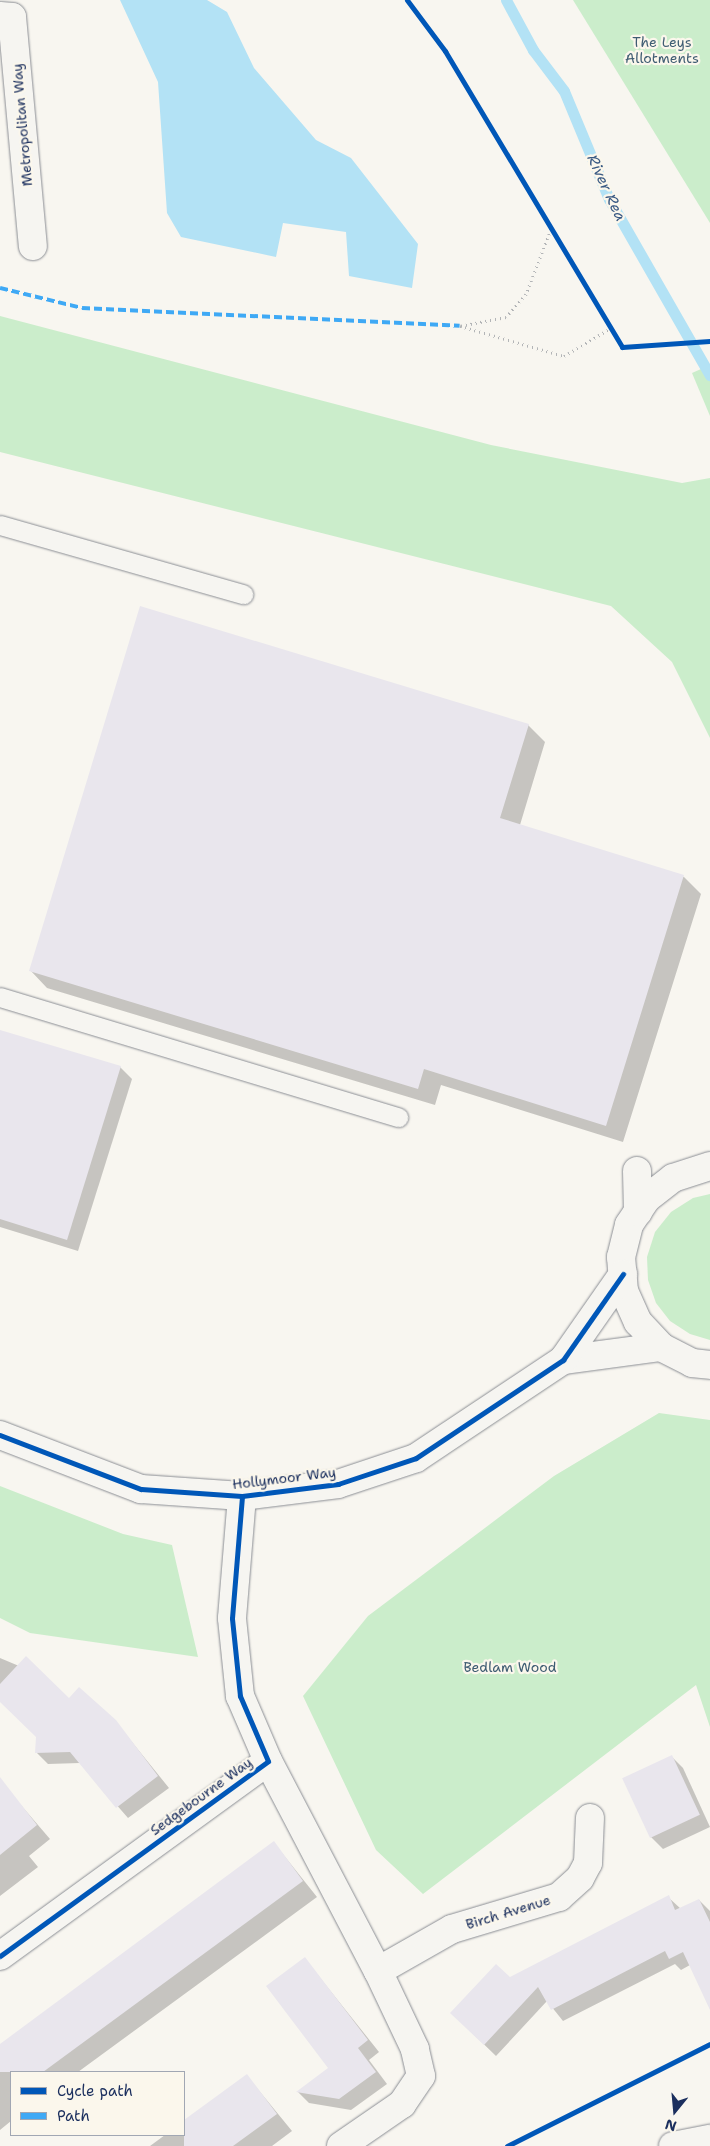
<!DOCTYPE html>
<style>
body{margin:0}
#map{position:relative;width:710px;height:2146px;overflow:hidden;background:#f8f6f0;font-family:"Shantell Sans",sans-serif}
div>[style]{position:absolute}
.green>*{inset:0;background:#cbedcb}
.water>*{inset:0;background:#b3e2f5}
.shadow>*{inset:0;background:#0003}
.stream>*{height:11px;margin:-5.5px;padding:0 5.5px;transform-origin:5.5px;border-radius:5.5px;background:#b3e2f5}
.building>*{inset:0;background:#e9e6ed;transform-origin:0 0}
.path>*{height:3px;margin-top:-1.5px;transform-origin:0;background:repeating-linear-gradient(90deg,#b3b5b7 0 1px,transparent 0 5px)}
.roads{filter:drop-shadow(0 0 1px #8b8e94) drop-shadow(0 0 1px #8b8e94)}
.lane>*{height:19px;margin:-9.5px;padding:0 9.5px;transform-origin:9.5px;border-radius:9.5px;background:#f6f5f1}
.street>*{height:28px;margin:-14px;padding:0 14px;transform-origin:14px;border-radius:14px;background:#f6f5f1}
.quiet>*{height:4px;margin-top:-2px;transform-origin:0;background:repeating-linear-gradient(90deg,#3fa9f5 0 8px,transparent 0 12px)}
.cycleway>*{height:5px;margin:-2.5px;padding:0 2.5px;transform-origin:2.5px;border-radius:2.5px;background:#0057b8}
span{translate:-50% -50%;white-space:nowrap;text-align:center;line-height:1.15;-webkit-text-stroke:4.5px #fbf7ec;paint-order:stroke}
.park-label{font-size:14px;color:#3e5c72}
.street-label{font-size:14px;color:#1b2f5e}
.water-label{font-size:15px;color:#3a5a84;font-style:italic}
.legend{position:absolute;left:10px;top:2071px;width:175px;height:65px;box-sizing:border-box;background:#fbf7ec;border:1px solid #a1a7b3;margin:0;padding:6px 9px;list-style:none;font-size:15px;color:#1b2f5e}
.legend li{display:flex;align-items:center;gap:10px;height:25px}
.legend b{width:25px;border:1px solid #a1a7b3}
.north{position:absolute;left:650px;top:2086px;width:50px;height:50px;-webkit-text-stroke:4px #fbf7ec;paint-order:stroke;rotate:197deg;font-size:14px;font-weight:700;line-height:20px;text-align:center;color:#1b2f5e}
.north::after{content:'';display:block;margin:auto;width:18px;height:22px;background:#1b2f5e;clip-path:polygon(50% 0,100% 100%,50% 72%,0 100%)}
</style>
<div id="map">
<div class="green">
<div style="clip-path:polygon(573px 0,710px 0,710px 223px)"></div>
<div style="clip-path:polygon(0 316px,491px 445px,682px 483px,710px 478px,710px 738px,672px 662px,611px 606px,0 452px)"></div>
<div style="clip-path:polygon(710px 365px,710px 416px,692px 373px)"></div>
<div style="clip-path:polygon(710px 1194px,710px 1340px,690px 1334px,670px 1321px,656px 1303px,648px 1280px,647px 1257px,655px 1232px,671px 1212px,693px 1198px)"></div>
<div style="clip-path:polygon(659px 1413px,710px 1420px,710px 1727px,696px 1685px,423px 1894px,376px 1850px,303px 1696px,368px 1616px,554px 1476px)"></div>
<div style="clip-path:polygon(0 1486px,123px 1534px,172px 1545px,198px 1657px,30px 1633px,0 1618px)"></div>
</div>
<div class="water">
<div style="clip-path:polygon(120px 0,207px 0,227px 12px,254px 68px,316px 140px,351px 158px,418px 244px,412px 288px,349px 276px,346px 232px,283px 223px,276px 257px,181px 237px,167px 213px,158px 82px)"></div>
</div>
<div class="shadow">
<div style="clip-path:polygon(528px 725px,545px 742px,520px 825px,684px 877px,701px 894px,623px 1142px,441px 1085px,435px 1105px,47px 988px,30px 970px)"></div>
<div style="clip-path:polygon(0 1032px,120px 1067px,132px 1079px,78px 1251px,0 1227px)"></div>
<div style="clip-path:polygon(0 1658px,19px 1666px,69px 1700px,115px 1721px,169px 1788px,128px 1818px,80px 1763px,48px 1764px,37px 1753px,37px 1736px,0 1700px)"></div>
<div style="clip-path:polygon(671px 1756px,683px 1768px,710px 1827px,663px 1849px,651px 1837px)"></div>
<div style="clip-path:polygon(14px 1797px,50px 1839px,29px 1856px,38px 1867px,0 1896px,0 1807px)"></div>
<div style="clip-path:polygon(274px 1843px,317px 1897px,78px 2072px,11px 2072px,11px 2121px,0 2130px,0 2045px)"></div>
<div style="clip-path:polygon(668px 1897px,681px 1909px,699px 1900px,710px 1911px,710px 1981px,690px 1965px,681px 1970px,675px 1964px,563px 2021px,547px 2001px,496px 2056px,464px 2025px,509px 1979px)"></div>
<div style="clip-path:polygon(305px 1959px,379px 2052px,369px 2060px,387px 2084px,351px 2110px,309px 2103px,298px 2092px,330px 2068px)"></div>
<div style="clip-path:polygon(247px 2076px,292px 2131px,272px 2146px,150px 2146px,165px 2135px,184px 2135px,184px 2122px)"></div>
</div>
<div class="stream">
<div style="left:506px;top:0;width:57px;rotate:61.6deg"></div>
<div style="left:533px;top:50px;width:51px;rotate:52.9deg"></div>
<div style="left:564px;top:91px;width:117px;rotate:67.4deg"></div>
<div style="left:609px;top:199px;width:203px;rotate:60.2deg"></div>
</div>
<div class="building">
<div style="clip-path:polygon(140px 606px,529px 724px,500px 818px,684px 875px,606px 1126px,424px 1069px,418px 1089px,29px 971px)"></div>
<div style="clip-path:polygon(0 1030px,121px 1066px,67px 1240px,0 1219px)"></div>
<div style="clip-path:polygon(26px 1656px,69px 1698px,79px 1687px,116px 1720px,158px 1776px,116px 1808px,70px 1752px,35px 1753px,36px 1737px,0 1702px,0 1684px)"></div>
<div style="left:672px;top:1755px;width:66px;height:55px;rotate:65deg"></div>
<div style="clip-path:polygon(0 1777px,37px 1825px,0 1855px)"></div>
<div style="clip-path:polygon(274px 1841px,303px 1881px,43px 2072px,0 2072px,0 2044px)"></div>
<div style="clip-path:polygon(669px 1895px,675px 1910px,699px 1899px,710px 1922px,710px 2010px,683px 1952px,669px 1959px,665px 1951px,551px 2010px,538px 1987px,484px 2045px,450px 2013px,496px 1964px,510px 1977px)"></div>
<div style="clip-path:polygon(305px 1957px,368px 2040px,358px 2048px,376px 2072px,339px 2099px,296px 2092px,328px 2068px,266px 1986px)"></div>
<div style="clip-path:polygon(247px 2074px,277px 2114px,233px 2146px,184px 2146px,184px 2120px)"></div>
</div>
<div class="path">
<div style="left:551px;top:229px;width:70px;rotate:111deg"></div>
<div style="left:526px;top:294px;width:30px;rotate:131deg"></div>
<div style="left:506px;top:317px;width:47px;rotate:168.9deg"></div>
<div style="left:460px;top:326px;width:108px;rotate:16.1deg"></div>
<div style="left:564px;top:356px;width:55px;rotate:-30.8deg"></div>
</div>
<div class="roads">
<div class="lane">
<div style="left:0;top:525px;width:253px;rotate:15.9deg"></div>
<div style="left:0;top:997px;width:416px;rotate:16.8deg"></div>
</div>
<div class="street">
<div style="left:0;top:16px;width:12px;rotate:5deg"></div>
<div style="left:12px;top:17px;width:230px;rotate:84.8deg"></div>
<div style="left:710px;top:1166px;width:39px;rotate:162deg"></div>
<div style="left:673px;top:1178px;width:33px;rotate:142deg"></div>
<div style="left:647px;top:1198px;width:32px;rotate:124deg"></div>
<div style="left:629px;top:1225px;width:33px;rotate:104deg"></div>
<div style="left:621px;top:1257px;width:34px;rotate:85deg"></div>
<div style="left:624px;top:1291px;width:34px;rotate:66deg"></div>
<div style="left:638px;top:1322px;width:34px;rotate:47deg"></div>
<div style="left:661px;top:1347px;width:35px;rotate:27deg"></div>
<div style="left:692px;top:1363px;width:18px;rotate:6deg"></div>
<div style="left:637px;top:1171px;width:41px;rotate:88.6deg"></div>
<div style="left:563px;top:1360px;width:99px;rotate:-7.6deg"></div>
<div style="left:0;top:1435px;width:151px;rotate:21deg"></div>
<div style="left:141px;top:1489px;width:101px;rotate:4deg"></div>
<div style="left:242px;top:1496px;width:97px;rotate:-7.1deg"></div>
<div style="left:338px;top:1484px;width:82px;rotate:-18.4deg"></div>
<div style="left:416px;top:1458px;width:177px;rotate:-33.7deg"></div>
<div style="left:563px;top:1360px;width:105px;rotate:-55.1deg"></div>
<div style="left:268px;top:1761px;width:237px;rotate:62.4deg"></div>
<div style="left:378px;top:1971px;width:85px;rotate:-29.6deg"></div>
<div style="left:452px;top:1929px;width:112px;rotate:-16.7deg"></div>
<div style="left:559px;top:1897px;width:28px;rotate:-42deg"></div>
<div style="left:580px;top:1878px;width:17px;rotate:-62deg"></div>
<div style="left:588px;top:1863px;width:45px;rotate:-87.5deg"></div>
<div style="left:0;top:1956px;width:331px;rotate:-36deg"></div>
<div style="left:268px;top:1761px;width:71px;rotate:-113.3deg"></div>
<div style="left:240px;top:1696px;width:78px;rotate:-95.9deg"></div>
<div style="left:232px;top:1618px;width:122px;rotate:-85.3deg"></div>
<div style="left:341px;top:2146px;width:74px;rotate:-34.5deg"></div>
<div style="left:402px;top:2104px;width:34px;rotate:-56deg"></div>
<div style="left:421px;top:2076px;width:28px;rotate:-103deg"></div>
<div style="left:415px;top:2049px;width:86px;rotate:-115.4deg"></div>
<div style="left:673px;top:2146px;width:38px;rotate:-11deg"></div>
</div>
</div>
<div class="quiet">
<div style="left:0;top:288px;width:84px;rotate:13.7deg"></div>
<div style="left:82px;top:308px;width:378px;rotate:2.7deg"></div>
</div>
<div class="cycleway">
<div style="left:407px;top:0;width:64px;rotate:53.3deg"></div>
<div style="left:445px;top:51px;width:345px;rotate:59.1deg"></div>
<div style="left:622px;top:347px;width:88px;rotate:-3.9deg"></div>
<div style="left:0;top:1435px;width:151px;rotate:21deg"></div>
<div style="left:141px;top:1489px;width:101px;rotate:4deg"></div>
<div style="left:242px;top:1496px;width:97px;rotate:-7.1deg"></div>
<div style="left:338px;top:1484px;width:82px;rotate:-18.4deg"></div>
<div style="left:416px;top:1458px;width:177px;rotate:-33.7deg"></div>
<div style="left:563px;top:1360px;width:105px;rotate:-55.1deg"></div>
<div style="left:0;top:1956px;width:331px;rotate:-36deg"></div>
<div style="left:268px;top:1761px;width:71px;rotate:-113.3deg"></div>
<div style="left:240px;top:1696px;width:78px;rotate:-95.9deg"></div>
<div style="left:232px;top:1618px;width:122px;rotate:-85.3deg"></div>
<div style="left:507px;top:2146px;width:227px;rotate:-26.7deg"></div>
</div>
<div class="park-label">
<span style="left:662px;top:50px">The Leys<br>Allotments</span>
<span style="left:510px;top:1667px">Bedlam Wood</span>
</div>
<div class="street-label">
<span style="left:22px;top:125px;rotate:-95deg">Metropolitan Way</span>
<span style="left:284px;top:1478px;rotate:-7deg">Hollymoor Way</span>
<span style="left:201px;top:1796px;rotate:-36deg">Sedgebourne Way</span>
<span style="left:508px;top:1912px;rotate:-17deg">Birch Avenue</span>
</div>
<div class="water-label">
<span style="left:606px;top:188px;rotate:65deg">River Rea</span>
</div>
<ul class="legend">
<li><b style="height:6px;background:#0057b8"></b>Cycle path</li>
<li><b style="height:6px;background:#3fa9f5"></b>Path</li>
</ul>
<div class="north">N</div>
</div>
